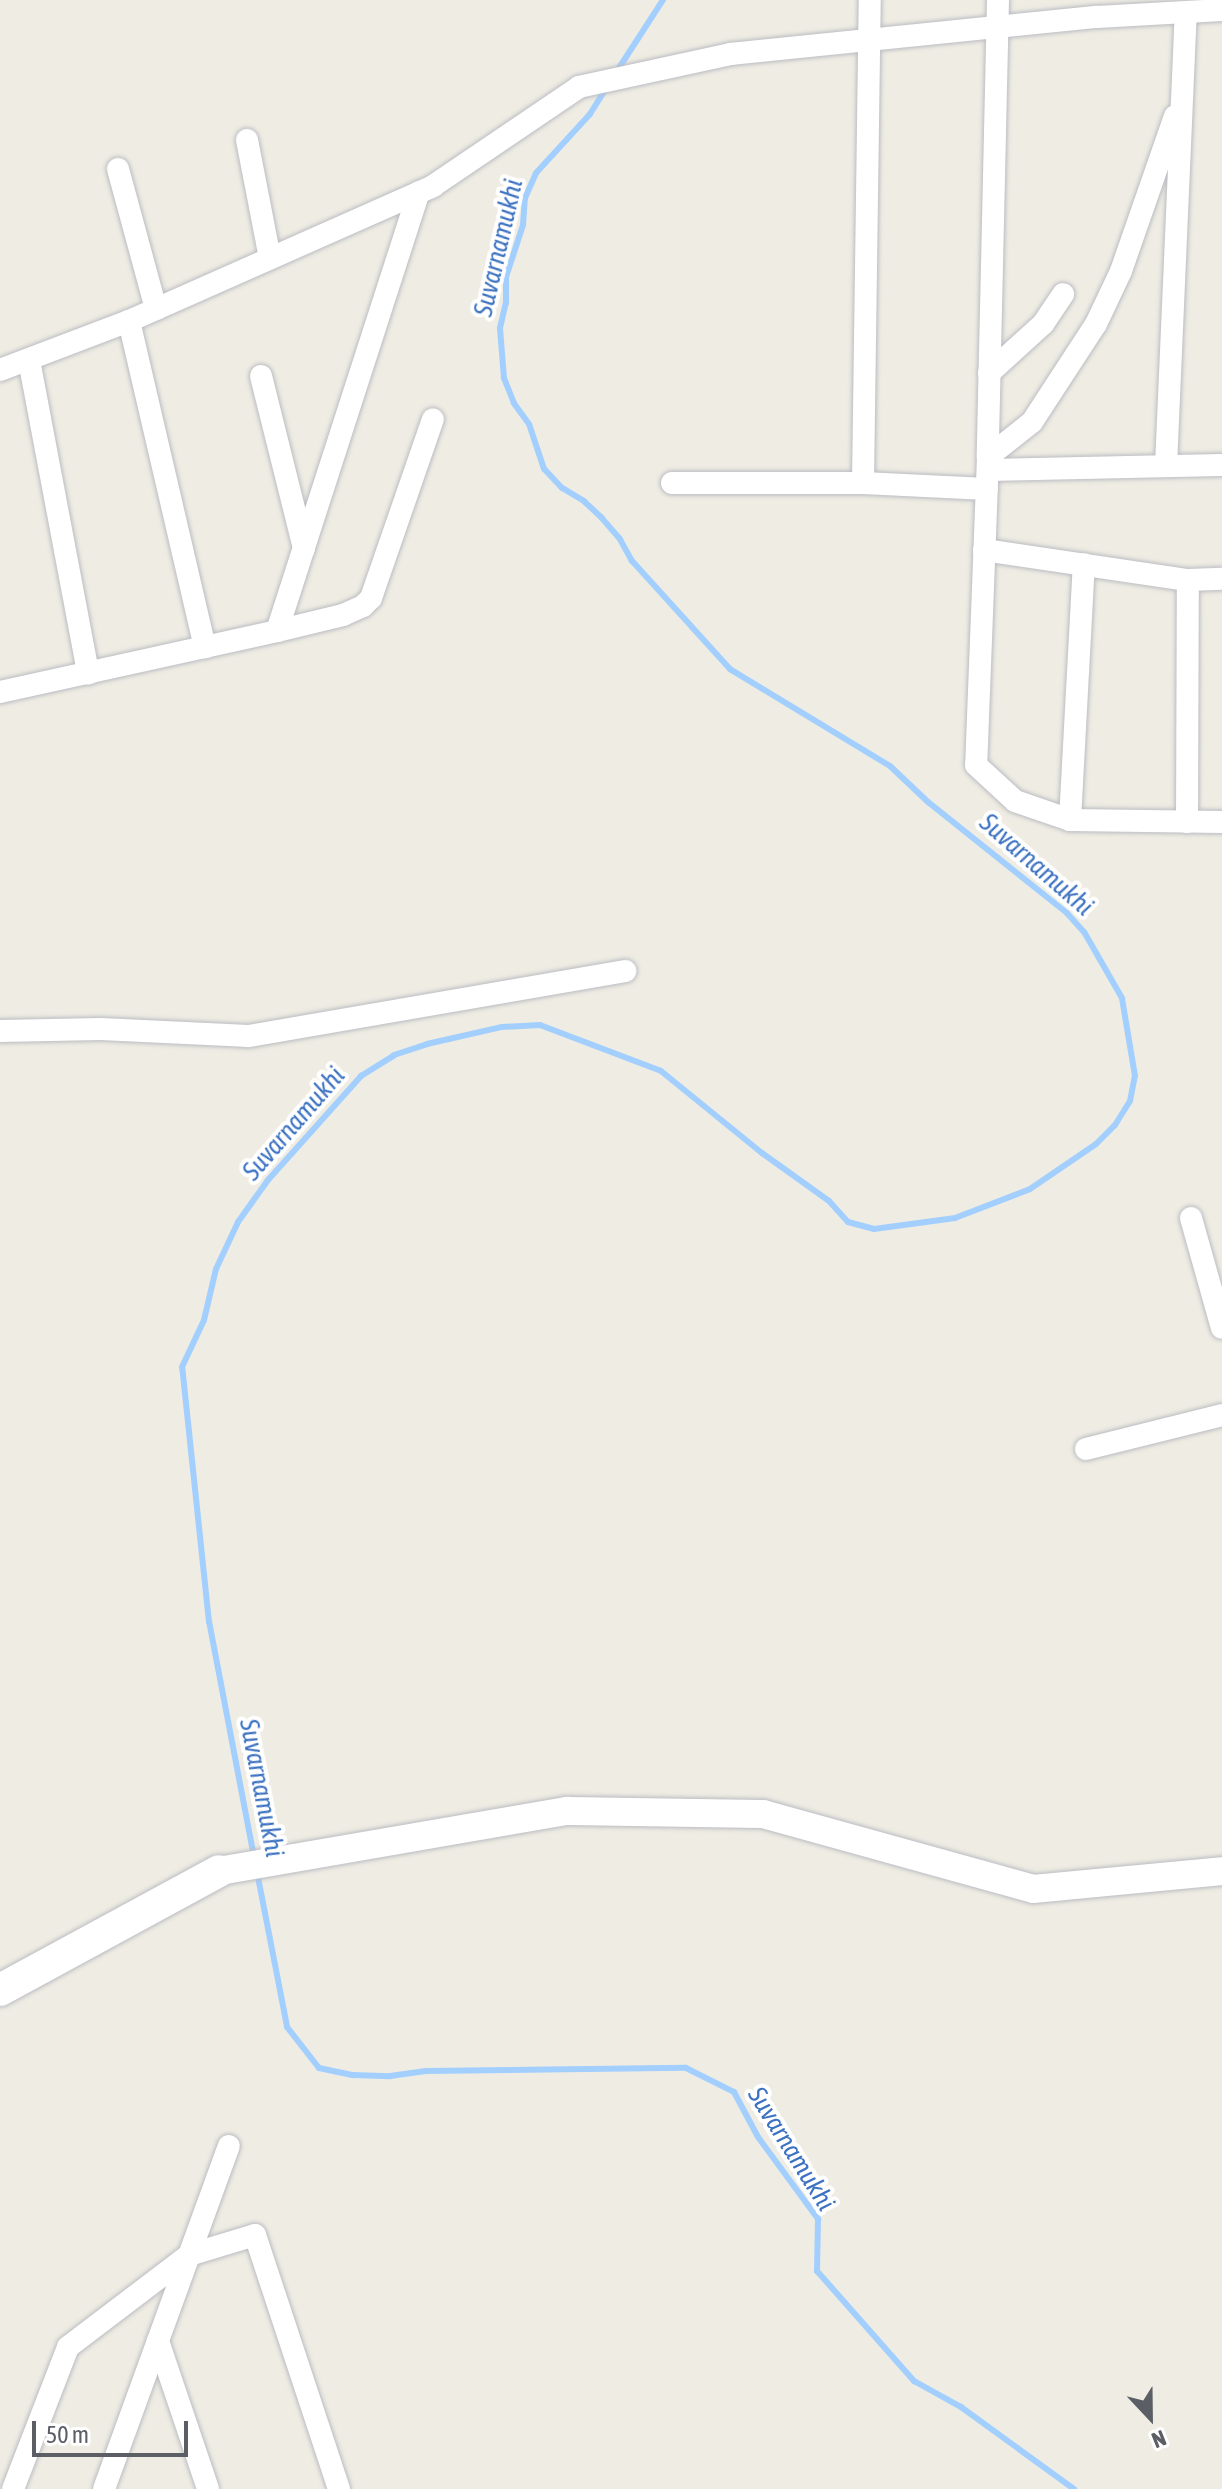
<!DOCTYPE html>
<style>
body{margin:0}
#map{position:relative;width:1222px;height:2489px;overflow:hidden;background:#efede3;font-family:"Asap Condensed",sans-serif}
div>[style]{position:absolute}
.stream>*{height:6px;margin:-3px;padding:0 3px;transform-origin:3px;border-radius:3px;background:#a3cfff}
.roads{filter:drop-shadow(0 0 2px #bbbcc3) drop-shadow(0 0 2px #bbbcc3)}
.minor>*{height:22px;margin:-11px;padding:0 11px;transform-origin:11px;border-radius:11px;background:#fff}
.tertiary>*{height:28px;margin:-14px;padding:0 14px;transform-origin:14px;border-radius:14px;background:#fff}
.secondary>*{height:32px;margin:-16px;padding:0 16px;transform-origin:16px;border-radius:16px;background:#fff}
span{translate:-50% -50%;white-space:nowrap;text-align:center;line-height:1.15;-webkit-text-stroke:8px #fff;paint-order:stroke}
.water-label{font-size:26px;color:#3c72c1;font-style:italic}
.north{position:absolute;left:1110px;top:2377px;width:80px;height:80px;-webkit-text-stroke:6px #fff;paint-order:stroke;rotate:158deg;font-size:22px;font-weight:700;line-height:32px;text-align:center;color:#5b5e65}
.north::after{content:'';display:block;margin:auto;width:28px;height:36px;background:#5b5e65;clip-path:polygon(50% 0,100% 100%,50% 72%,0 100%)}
.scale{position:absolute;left:32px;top:2421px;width:156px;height:36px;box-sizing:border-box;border:4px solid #5b5e65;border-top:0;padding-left:10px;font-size:24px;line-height:28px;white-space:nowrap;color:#5b5e65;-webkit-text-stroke:6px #fff;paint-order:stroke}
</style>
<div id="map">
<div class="stream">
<div style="left:617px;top:71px;width:85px;rotate:-57.1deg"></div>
<div style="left:254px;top:1857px;width:239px;rotate:-100.8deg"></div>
<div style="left:209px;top:1622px;width:256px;rotate:-96deg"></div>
<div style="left:182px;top:1367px;width:52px;rotate:-64.9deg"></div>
<div style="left:204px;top:1320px;width:52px;rotate:-76.8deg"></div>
<div style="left:216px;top:1269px;width:52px;rotate:-64.9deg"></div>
<div style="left:238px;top:1222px;width:52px;rotate:-54.5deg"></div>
<div style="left:268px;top:1180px;width:140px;rotate:-48.2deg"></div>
<div style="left:361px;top:1076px;width:39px;rotate:-32deg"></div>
<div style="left:394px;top:1055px;width:35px;rotate:-18deg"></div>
<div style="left:427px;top:1044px;width:77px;rotate:-12.8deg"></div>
<div style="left:502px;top:1027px;width:38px;rotate:-3deg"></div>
<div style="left:540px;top:1025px;width:129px;rotate:20.8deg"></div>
<div style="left:661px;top:1071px;width:130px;rotate:39.1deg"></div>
<div style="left:762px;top:1153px;width:82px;rotate:35.6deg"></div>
<div style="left:829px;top:1201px;width:28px;rotate:48deg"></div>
<div style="left:848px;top:1222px;width:27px;rotate:15deg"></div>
<div style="left:874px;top:1229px;width:82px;rotate:-7.7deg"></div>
<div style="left:955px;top:1218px;width:80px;rotate:-21.1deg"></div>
<div style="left:1030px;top:1189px;width:80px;rotate:-34.3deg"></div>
<div style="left:1096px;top:1144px;width:27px;rotate:-45deg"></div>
<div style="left:1115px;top:1125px;width:28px;rotate:-58deg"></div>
<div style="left:1130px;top:1101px;width:25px;rotate:-79deg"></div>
<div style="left:1135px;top:1076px;width:79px;rotate:-99.5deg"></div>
<div style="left:1122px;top:998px;width:76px;rotate:-119.9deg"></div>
<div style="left:1084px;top:932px;width:25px;rotate:-132deg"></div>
<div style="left:1067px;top:913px;width:178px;rotate:-141.4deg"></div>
<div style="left:928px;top:802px;width:52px;rotate:-136.5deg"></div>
<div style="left:890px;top:766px;width:187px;rotate:-148.8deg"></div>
<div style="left:730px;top:669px;width:146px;rotate:-132.2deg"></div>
<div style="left:632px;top:561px;width:25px;rotate:-119deg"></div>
<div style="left:620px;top:539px;width:28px;rotate:-131deg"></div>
<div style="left:602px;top:518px;width:25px;rotate:-137deg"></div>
<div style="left:584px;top:501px;width:26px;rotate:-149deg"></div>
<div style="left:562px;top:488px;width:26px;rotate:-133deg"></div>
<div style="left:544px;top:469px;width:47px;rotate:-108.4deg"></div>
<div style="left:529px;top:424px;width:26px;rotate:-126deg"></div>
<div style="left:514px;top:403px;width:27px;rotate:-112deg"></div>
<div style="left:504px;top:378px;width:50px;rotate:-94.6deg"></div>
<div style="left:500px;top:328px;width:26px;rotate:-77deg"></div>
<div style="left:506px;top:303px;width:26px;rotate:-90deg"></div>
<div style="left:506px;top:277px;width:55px;rotate:-71.9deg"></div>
<div style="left:523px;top:225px;width:27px;rotate:-86deg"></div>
<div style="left:525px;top:198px;width:27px;rotate:-66deg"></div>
<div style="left:536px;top:173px;width:80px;rotate:-47.5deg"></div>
<div style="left:590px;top:114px;width:32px;rotate:-58deg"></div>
<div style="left:257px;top:1872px;width:158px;rotate:79deg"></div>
<div style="left:287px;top:2027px;width:52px;rotate:52deg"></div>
<div style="left:319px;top:2068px;width:35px;rotate:12deg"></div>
<div style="left:353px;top:2075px;width:37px;rotate:2deg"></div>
<div style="left:390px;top:2076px;width:36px;rotate:-8deg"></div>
<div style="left:426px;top:2071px;width:260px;rotate:-0.7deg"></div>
<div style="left:686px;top:2068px;width:54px;rotate:26.6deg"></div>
<div style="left:734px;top:2092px;width:51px;rotate:61.9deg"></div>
<div style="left:758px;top:2137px;width:102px;rotate:53.8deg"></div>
<div style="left:818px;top:2219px;width:52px;rotate:91.1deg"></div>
<div style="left:817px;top:2271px;width:147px;rotate:48.6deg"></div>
<div style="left:914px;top:2381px;width:54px;rotate:29deg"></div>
<div style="left:961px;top:2407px;width:140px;rotate:36deg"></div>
</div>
<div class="roads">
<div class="minor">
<div style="left:998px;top:0;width:457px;rotate:91.3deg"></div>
<div style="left:988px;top:457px;width:308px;rotate:92.2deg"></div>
<div style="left:976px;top:765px;width:53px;rotate:42.7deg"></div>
<div style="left:1015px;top:801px;width:58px;rotate:19.1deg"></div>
<div style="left:1070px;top:820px;width:152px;rotate:0.8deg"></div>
<div style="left:247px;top:140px;width:120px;rotate:79deg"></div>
<div style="left:118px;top:169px;width:145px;rotate:74.8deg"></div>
<div style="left:129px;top:321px;width:335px;rotate:76.9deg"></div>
<div style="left:29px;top:360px;width:319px;rotate:79.3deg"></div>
<div style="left:0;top:370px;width:138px;rotate:-20.8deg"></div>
<div style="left:129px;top:321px;width:333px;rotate:-23.9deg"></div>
<div style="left:433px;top:186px;width:176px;rotate:-34.1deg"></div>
<div style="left:579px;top:87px;width:155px;rotate:-12.3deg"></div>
<div style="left:730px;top:54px;width:369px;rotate:-5.8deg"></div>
<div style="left:1097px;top:17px;width:125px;rotate:-3.2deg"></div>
<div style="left:989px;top:373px;width:73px;rotate:-42.2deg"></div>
<div style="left:1043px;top:324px;width:36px;rotate:-56deg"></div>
<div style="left:261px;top:376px;width:178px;rotate:76deg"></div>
<div style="left:988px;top:457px;width:56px;rotate:-38.5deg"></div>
<div style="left:1032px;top:422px;width:117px;rotate:-56.9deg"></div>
<div style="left:1096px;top:324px;width:59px;rotate:-64.7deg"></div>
<div style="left:1121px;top:271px;width:164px;rotate:-70.8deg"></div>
<div style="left:1166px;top:466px;width:454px;rotate:-87.5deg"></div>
<div style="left:988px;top:470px;width:234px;rotate:-1.2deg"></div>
<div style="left:672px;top:483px;width:191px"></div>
<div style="left:863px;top:483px;width:124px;rotate:2.8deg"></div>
<div style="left:863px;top:483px;width:483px;rotate:-89.2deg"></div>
<div style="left:984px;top:550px;width:206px;rotate:8.4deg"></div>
<div style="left:1188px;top:580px;width:34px;rotate:-2deg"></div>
<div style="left:277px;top:631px;width:461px;rotate:-72.1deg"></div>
<div style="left:0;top:692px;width:284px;rotate:-12.4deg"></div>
<div style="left:277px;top:631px;width:68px;rotate:-13.6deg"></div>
<div style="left:343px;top:615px;width:22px;rotate:-24deg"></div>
<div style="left:363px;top:606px;width:11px;rotate:-45deg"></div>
<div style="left:371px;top:598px;width:189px;rotate:-70.9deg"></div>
<div style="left:1070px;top:820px;width:256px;rotate:-86.9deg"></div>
<div style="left:1187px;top:822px;width:242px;rotate:-89.8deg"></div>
<div style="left:0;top:1031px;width:101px;rotate:-1.1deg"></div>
<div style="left:101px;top:1029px;width:148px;rotate:2.7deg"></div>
<div style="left:249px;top:1036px;width:382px;rotate:-9.8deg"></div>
<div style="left:1191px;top:1218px;width:114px;rotate:74.3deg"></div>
<div style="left:1086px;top:1449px;width:140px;rotate:-14deg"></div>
<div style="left:158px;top:2341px;width:156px;rotate:71.3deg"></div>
<div style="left:13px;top:2489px;width:152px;rotate:-68.8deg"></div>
<div style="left:68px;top:2347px;width:152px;rotate:-37.2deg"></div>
<div style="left:189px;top:2255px;width:69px;rotate:-16.9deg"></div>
<div style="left:255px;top:2235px;width:268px;rotate:71.7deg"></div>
<div style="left:104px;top:2489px;width:365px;rotate:-70deg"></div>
</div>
<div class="tertiary">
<div style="left:219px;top:1871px;width:353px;rotate:-9.8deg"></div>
<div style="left:567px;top:1811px;width:196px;rotate:0.9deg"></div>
<div style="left:763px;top:1814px;width:280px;rotate:15.5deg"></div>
<div style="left:1033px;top:1889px;width:190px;rotate:-5.4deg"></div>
</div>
<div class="secondary">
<div style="left:0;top:1990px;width:249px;rotate:-28.5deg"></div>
</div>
</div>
<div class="water-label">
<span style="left:499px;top:248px;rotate:-77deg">Suvarnamukhi</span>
<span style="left:1036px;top:865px;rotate:41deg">Suvarnamukhi</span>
<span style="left:294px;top:1124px;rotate:-49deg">Suvarnamukhi</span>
<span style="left:261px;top:1788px;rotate:79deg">Suvarnamukhi</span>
<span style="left:791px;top:2149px;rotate:58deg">Suvarnamukhi</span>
</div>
<div class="north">N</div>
<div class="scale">50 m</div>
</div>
